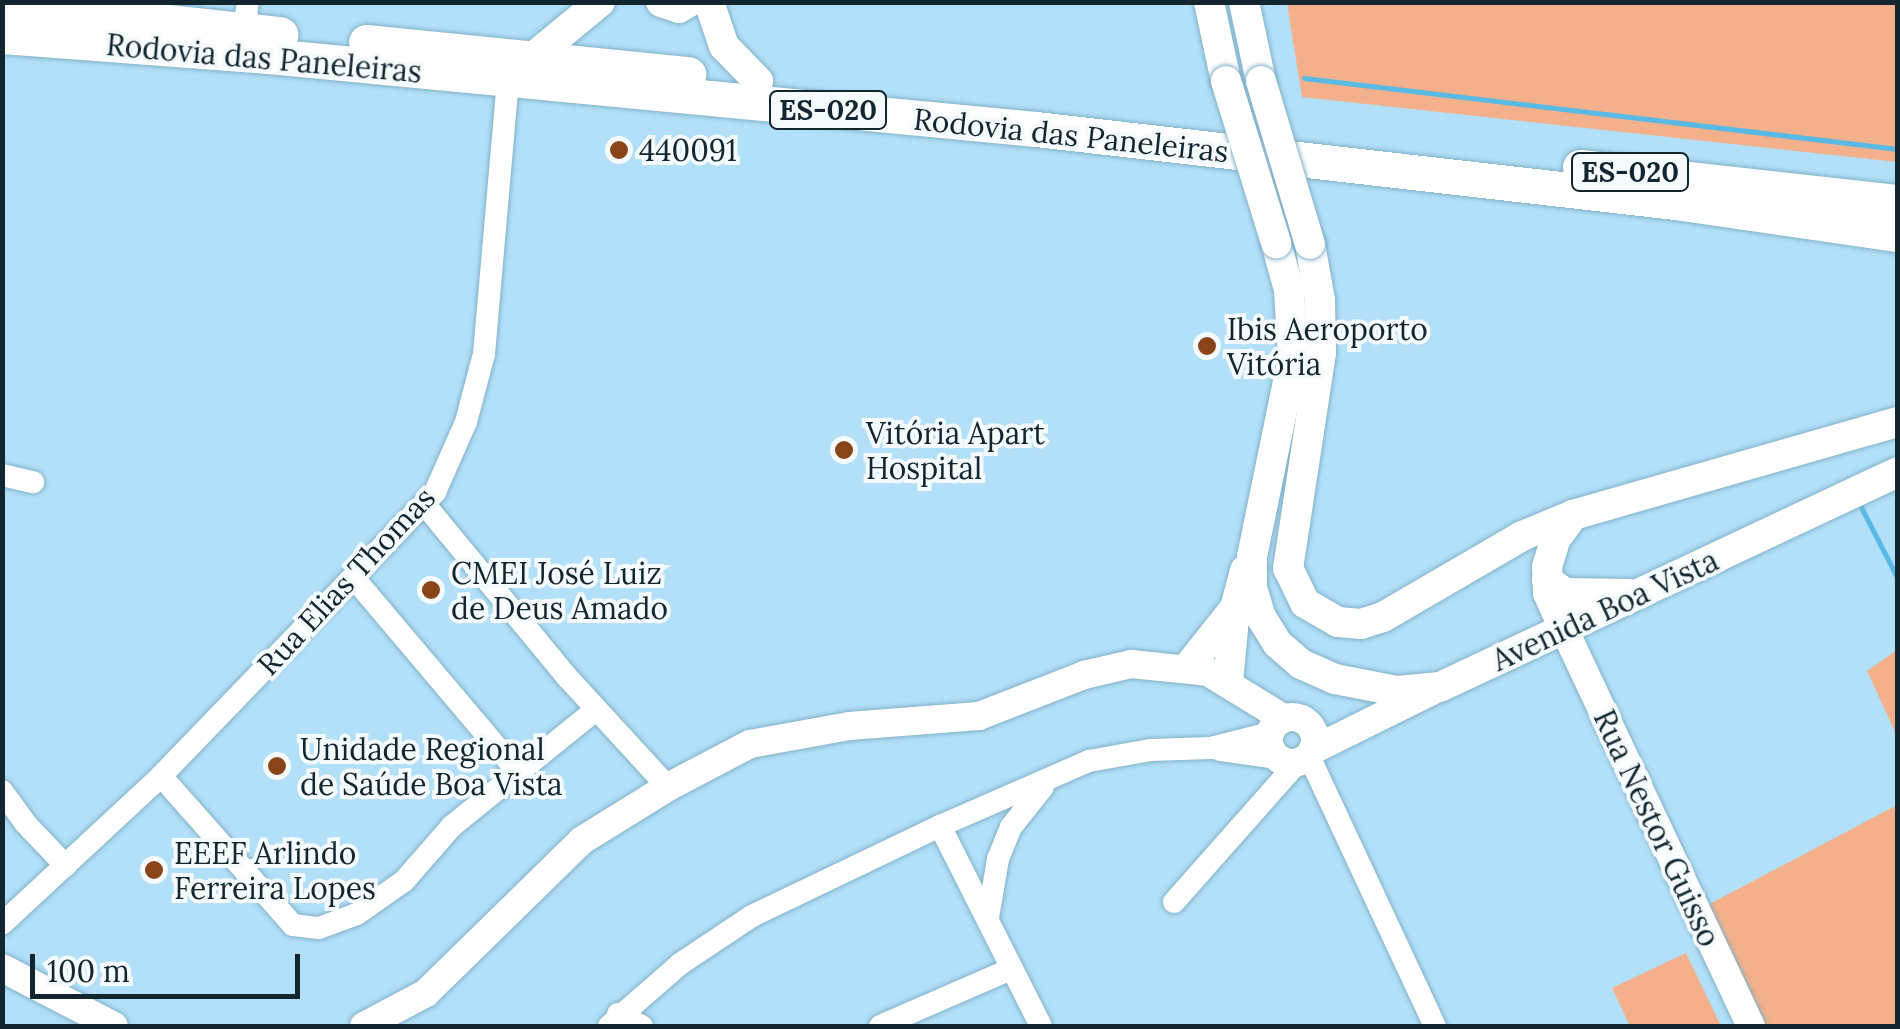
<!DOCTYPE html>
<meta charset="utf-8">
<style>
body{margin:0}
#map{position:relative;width:1900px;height:1029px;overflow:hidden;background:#b1e0f8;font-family:Lora,serif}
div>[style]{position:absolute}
.green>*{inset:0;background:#f3b08a}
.stream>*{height:5px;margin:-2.5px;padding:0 2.5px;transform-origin:2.5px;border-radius:2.5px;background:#59b9e5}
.roads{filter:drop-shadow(0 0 2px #83b1c8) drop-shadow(0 0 2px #83b1c8)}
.minor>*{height:22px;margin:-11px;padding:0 11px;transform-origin:11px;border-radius:11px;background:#fff}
.tertiary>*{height:28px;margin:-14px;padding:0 14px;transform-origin:14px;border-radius:14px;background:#fff}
.tertiary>.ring{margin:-14px;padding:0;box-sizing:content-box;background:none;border:28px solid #fff;border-radius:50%}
.secondary>*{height:30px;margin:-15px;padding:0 15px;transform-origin:15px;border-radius:15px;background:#fff}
.primary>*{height:35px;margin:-17.5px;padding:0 17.5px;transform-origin:17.5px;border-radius:17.5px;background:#fff}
.bridges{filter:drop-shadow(0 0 2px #83b1c8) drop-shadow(0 0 2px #83b1c8)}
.secondary-bridge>*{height:30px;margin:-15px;padding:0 15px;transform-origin:15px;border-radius:15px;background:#fff}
.dots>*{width:28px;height:28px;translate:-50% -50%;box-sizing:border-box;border:5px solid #f5fafc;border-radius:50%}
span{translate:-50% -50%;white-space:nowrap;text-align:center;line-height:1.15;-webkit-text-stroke:8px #f5fafc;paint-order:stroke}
.shield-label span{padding:2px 8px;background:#f5fafc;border:2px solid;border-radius:8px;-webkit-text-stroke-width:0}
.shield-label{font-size:28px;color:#13262f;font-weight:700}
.street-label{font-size:30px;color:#13262f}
.poi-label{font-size:30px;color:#13262f}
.left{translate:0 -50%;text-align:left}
.frame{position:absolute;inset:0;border:5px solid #13262f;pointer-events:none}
.scale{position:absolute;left:30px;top:954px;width:270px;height:45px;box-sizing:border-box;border:5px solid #13262f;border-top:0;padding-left:12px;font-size:30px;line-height:35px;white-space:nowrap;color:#13262f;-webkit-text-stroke:8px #f5fafc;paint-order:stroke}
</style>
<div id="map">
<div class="green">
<div style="clip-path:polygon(1287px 3px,1897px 3px,1897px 162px,1302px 97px)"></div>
<div style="clip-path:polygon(1897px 650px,1897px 736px,1867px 671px)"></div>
<div style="clip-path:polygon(1897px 805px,1897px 1026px,1762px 1026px,1704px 907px)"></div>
<div style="clip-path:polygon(1686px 953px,1721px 1026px,1630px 1026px,1612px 988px)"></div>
</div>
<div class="stream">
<div style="left:1304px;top:78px;width:598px;rotate:6.82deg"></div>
<div style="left:1861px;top:507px;width:81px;rotate:62.8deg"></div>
</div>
<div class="roads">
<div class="minor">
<div style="left:244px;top:30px;width:28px;rotate:-82deg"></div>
<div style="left:2px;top:475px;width:32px;rotate:13deg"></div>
<div style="left:426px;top:506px;width:223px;rotate:50.5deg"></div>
<div style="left:568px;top:678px;width:148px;rotate:47.5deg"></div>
<div style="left:353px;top:577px;width:254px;rotate:49.8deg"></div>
<div style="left:1220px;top:750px;width:58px;rotate:8deg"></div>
<div style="left:1309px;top:756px;width:298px;rotate:65deg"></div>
<div style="left:161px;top:776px;width:199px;rotate:48.5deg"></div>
<div style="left:293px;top:925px;width:26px;rotate:7deg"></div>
<div style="left:319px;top:928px;width:40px;rotate:-20.2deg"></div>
<div style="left:357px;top:914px;width:57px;rotate:-35.1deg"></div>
<div style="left:404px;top:881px;width:73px;rotate:-48.9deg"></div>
<div style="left:452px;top:826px;width:185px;rotate:-38.9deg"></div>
<div style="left:2px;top:791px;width:39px;rotate:54deg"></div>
<div style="left:25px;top:823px;width:59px;rotate:46.4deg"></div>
<div style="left:940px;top:826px;width:224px;rotate:63.2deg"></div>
<div style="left:1174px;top:902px;width:186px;rotate:-48.5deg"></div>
<div style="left:988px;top:918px;width:60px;rotate:-80.4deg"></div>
<div style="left:998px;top:859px;width:35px;rotate:-68deg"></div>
<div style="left:1011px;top:827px;width:51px;rotate:-51.3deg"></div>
<div style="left:2px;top:924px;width:217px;rotate:-42.9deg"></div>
<div style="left:161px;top:776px;width:395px;rotate:-46deg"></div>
<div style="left:435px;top:492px;width:77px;rotate:-66.1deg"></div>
<div style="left:466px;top:422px;width:70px;rotate:-75.2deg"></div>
<div style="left:484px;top:354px;width:274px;rotate:-85deg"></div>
<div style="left:618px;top:1014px;width:27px;rotate:27deg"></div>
<div style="left:609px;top:1026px;width:94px;rotate:-41.1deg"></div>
<div style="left:680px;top:964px;width:87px;rotate:-33.7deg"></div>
<div style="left:752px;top:916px;width:208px;rotate:-25.6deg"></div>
<div style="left:940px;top:826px;width:163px;rotate:-23.6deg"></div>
<div style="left:1089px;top:761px;width:63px;rotate:-10.1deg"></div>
<div style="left:1151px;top:750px;width:60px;rotate:-1.9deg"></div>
<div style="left:1211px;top:748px;width:61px;rotate:-14.3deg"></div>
<div style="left:880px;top:1026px;width:143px;rotate:-23.5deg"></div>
</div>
<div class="tertiary">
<div style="left:1564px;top:629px;width:439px;rotate:64.8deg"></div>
<div class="ring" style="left:1269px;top:717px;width:18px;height:18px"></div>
<div style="left:1313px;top:750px;width:133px;rotate:-26.4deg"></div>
<div style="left:2px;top:968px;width:126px;rotate:27.4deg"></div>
<div style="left:364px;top:1026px;width:70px;rotate:-28deg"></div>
<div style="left:426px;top:993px;width:217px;rotate:-44.4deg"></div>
<div style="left:581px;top:841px;width:102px;rotate:-31.8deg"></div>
<div style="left:668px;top:787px;width:93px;rotate:-27.7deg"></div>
<div style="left:750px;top:744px;width:101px;rotate:-10.3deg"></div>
<div style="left:849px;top:726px;width:130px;rotate:-4.4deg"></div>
<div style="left:979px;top:716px;width:113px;rotate:-21.3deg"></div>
<div style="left:1084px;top:675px;width:48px;rotate:-13.2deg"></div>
<div style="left:1131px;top:664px;width:77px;rotate:5.9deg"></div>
<div style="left:1208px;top:672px;width:88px;rotate:31.5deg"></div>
</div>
<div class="secondary">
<div style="left:661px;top:2px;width:19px;rotate:18deg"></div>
<div style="left:679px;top:8px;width:12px;rotate:-31deg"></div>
<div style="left:709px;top:2px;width:46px;rotate:71.2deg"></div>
<div style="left:724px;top:46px;width:49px;rotate:45.8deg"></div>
<div style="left:1209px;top:2px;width:81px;rotate:77.9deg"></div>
<div style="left:1244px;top:2px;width:81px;rotate:77.9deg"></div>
<div style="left:532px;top:58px;width:88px;rotate:-39.5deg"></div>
<div style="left:1276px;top:243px;width:49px;rotate:74.5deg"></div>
<div style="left:1289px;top:290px;width:67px;rotate:86.6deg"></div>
<div style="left:1293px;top:357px;width:204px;rotate:101.6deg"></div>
<div style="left:1252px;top:557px;width:31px;rotate:90deg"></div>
<div style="left:1252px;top:588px;width:30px;rotate:73deg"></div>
<div style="left:1261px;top:617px;width:32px;rotate:58deg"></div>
<div style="left:1278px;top:644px;width:30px;rotate:41deg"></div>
<div style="left:1301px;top:664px;width:37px;rotate:24deg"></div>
<div style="left:1335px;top:679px;width:63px;rotate:11deg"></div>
<div style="left:1397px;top:691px;width:43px;rotate:-5.3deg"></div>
<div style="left:1440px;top:687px;width:506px;rotate:-25.15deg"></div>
<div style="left:1310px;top:244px;width:57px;rotate:79.9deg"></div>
<div style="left:1320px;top:300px;width:53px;rotate:88.9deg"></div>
<div style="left:1321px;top:353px;width:218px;rotate:98.7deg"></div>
<div style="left:1288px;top:568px;width:39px;rotate:64deg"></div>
<div style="left:1305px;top:603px;width:38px;rotate:30deg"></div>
<div style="left:1338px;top:622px;width:23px;rotate:5deg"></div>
<div style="left:1361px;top:624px;width:23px;rotate:-18deg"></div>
<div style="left:1383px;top:617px;width:161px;rotate:-30.2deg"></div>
<div style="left:1522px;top:536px;width:55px;rotate:-22.4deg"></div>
<div style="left:1573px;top:515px;width:338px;rotate:-16deg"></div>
<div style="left:1547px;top:580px;width:22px;rotate:36deg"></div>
<div style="left:1565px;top:593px;width:64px;rotate:0.9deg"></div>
<div style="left:1564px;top:629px;width:39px;rotate:-114deg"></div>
<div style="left:1548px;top:593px;width:26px;rotate:-92deg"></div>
<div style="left:1547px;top:567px;width:28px;rotate:-73deg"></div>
<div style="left:1555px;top:540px;width:31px;rotate:-54deg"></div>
<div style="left:1188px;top:667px;width:75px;rotate:-51.5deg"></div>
<div style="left:1228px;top:683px;width:75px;rotate:-84.7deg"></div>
<div style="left:1235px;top:608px;width:39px;rotate:-75deg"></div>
</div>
<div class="primary">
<div style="left:2px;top:4px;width:280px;rotate:6.2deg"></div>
<div style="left:2px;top:36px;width:268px;rotate:4.3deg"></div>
<div style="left:269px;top:56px;width:770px;rotate:5.44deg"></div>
<div style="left:1036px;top:129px;width:643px;rotate:6.52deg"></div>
<div style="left:1675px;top:202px;width:225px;rotate:8.2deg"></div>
<div style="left:366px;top:42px;width:324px;rotate:5.7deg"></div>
<div style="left:1580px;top:167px;width:320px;rotate:6.3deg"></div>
</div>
</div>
<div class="bridges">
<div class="secondary-bridge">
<div style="left:1226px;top:81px;width:170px;rotate:72.8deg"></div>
<div style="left:1261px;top:81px;width:170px;rotate:73.3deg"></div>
</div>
</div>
<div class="dots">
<div style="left:619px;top:150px;background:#894518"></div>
<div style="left:1207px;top:346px;background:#894518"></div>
<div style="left:844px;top:450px;background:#894518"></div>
<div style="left:431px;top:590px;background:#894518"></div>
<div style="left:277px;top:766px;background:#894518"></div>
<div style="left:154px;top:870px;background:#894518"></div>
</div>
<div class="shield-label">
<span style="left:828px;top:110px">ES-020</span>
<span style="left:1630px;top:172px">ES-020</span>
</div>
<div class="street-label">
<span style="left:264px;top:58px;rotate:5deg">Rodovia das Paneleiras</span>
<span style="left:1071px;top:135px;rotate:6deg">Rodovia das Paneleiras</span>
<span style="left:346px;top:581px;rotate:-47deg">Rua Elias Thomas</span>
<span style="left:1605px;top:610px;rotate:-25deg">Avenida Boa Vista</span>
<span style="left:1657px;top:828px;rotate:65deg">Rua Nestor Guisso</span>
</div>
<div class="poi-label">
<span class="left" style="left:639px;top:150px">440091</span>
<span class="left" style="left:1227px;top:346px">Ibis Aeroporto<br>Vitória</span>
<span class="left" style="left:866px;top:450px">Vitória Apart<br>Hospital</span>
<span class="left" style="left:451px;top:590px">CMEI José Luiz<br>de Deus Amado</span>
<span class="left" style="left:300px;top:766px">Unidade Regional<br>de Saúde Boa Vista</span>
<span class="left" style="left:174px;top:870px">EEEF Arlindo<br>Ferreira Lopes</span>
</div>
<div class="frame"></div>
<div class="scale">100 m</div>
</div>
